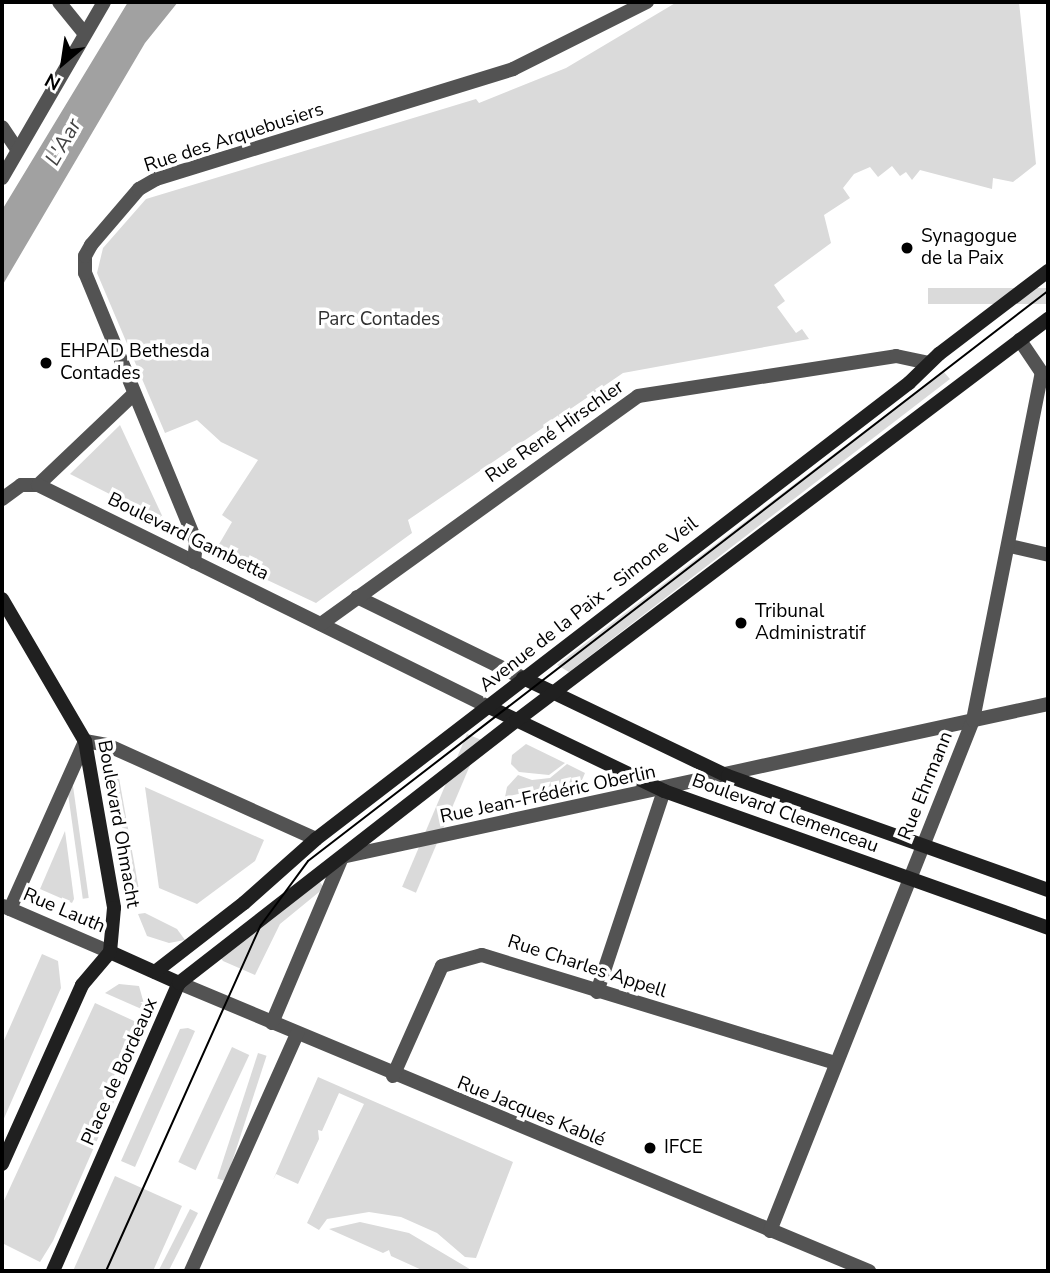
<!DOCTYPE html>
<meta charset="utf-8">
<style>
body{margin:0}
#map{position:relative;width:1050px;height:1273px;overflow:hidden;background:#fff;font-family:"Nunito Sans",sans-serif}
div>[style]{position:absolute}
.green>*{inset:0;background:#dadada;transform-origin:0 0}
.water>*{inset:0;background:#a1a1a1}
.street>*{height:14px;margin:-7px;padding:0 7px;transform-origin:7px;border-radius:7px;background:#535353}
.secondary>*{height:14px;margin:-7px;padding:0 7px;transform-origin:7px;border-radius:7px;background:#202020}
.tram>*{height:2px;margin:-1px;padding:0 1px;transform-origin:1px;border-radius:1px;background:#000}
.dots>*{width:19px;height:19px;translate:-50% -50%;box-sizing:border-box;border:4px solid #fff;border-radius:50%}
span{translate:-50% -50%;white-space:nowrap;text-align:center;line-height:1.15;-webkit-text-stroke:7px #fff;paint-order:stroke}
.street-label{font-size:19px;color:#000}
.poi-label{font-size:19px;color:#000}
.left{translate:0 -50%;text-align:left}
.park-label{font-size:19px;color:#313131}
.water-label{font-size:21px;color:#424242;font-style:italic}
.frame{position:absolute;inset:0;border:4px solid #000;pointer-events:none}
.north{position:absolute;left:28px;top:28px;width:70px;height:70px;-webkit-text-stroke:5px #fff;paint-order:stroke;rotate:209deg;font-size:19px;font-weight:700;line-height:28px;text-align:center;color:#000}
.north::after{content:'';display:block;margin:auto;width:24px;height:32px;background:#000;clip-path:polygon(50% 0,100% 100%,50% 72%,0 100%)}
</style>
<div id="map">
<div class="green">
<div style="clip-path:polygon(677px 2px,1019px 2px,1036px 164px,1013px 182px,993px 178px,992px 189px,920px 170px,912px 180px,906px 172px,900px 176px,892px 166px,878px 177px,870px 167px,854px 174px,843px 188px,850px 198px,824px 215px,831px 243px,774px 285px,785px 301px,777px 307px,796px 333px,802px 329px,809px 339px,623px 373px,408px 520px,412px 533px,316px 603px,223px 559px,218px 546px,232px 522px,222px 515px,258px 460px,221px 442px,197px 420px,165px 433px,97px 273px,103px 248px,146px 199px,476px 99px,479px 103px,566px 68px)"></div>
<div style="left:1048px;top:288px;width:16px;height:120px;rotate:90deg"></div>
<div style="clip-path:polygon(943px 371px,950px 379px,569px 672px,557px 665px)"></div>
<div style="clip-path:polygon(120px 425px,165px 522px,70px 474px)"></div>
<div style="left:467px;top:734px;width:15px;height:166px;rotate:23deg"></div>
<div style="clip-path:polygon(526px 744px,565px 763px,549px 775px,519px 772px,511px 764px,512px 755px)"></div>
<div style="clip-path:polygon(567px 764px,585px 773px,582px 780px,505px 797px,507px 787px,518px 775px,532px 780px,550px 778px)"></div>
<div style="clip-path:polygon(119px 778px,139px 890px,134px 891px,113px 779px)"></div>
<div style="left:73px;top:786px;width:113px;height:6px;rotate:82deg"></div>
<div style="clip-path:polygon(145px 787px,264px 840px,255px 861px,197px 904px,159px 888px)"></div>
<div style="clip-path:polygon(65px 831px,74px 899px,72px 903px,40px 889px)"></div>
<div style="clip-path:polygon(320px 882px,324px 888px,280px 924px,255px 975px,223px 961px,220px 957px)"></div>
<div style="clip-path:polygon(145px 913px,177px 929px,185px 940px,169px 943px,147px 936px,138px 914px)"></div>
<div style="clip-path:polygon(42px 954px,58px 961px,61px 988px,2px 1123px,2px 1045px)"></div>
<div style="clip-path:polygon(119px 984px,139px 986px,146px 1011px,105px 993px)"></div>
<div style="clip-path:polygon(95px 1003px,145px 1026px,144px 1033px,53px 1241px,40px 1262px,2px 1243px,2px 1205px)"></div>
<div style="clip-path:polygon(188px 1028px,195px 1031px,135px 1167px,121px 1161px,180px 1029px)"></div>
<div style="left:232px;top:1047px;width:19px;height:127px;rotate:25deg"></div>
<div style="left:258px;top:1053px;width:9px;height:132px;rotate:18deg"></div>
<div style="clip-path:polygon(318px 1077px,513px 1162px,476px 1258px,465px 1257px,437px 1233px,401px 1217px,369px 1212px,327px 1219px,319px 1230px,307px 1223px,364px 1104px,339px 1093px,322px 1131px,318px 1130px,319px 1139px,298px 1184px,276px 1174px,273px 1180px)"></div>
<div style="clip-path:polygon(115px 1176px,182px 1206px,153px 1271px,73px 1271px)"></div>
<div style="left:190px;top:1209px;width:9px;height:68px;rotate:27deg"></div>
<div style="clip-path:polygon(360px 1222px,409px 1233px,473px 1271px,424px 1271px,391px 1256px,389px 1250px,383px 1253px,329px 1229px)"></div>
</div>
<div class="water">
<div style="clip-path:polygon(128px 2px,178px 2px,145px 43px,2px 286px,2px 210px)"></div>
</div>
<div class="street">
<div style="left:59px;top:2px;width:40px;rotate:51deg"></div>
<div style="left:2px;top:127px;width:27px;rotate:56deg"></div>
<div style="left:2px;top:178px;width:203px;rotate:-59.9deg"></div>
<div style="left:38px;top:485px;width:132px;rotate:-43.5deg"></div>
<div style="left:2px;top:499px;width:24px;rotate:-36deg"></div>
<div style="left:21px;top:485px;width:17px"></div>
<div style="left:38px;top:485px;width:503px;rotate:26.21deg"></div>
<div style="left:1010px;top:546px;width:39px;rotate:13deg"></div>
<div style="left:194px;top:562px;width:20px;rotate:-84deg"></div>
<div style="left:196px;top:542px;width:291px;rotate:-112.4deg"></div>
<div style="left:85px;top:273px;width:17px;rotate:-90deg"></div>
<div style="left:85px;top:256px;width:13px;rotate:-61deg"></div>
<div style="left:91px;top:245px;width:74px;rotate:-49.4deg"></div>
<div style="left:139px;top:189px;width:20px;rotate:-30deg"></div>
<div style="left:156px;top:179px;width:374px;rotate:-17.1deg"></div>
<div style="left:513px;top:69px;width:150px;rotate:-26.6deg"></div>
<div style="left:357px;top:597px;width:185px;rotate:26deg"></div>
<div style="left:321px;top:624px;width:390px;rotate:-35.7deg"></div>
<div style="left:638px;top:396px;width:261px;rotate:-8.8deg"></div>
<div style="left:896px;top:356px;width:33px;rotate:12deg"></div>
<div style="left:3px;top:906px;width:116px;rotate:23.3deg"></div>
<div style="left:10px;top:909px;width:184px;rotate:-65.9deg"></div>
<div style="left:85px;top:741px;width:22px;rotate:10deg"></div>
<div style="left:107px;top:745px;width:229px;rotate:24.2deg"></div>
<div style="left:179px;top:983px;width:748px;rotate:22.66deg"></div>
<div style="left:597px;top:992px;width:212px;rotate:-71.6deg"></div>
<div style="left:272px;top:1023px;width:180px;rotate:-67.1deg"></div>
<div style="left:342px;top:857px;width:722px;rotate:-12.23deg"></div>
<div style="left:393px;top:1076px;width:120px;rotate:-66deg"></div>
<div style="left:442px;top:966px;width:41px;rotate:-15.4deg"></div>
<div style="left:482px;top:955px;width:370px;rotate:17deg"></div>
<div style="left:770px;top:1231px;width:550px;rotate:-68.33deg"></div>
<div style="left:973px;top:720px;width:354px;rotate:-78.8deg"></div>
<div style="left:1042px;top:373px;width:40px;rotate:-124deg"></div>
<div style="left:191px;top:1271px;width:260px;rotate:-65.9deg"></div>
</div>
<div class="secondary">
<div style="left:2px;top:599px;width:164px;rotate:59.7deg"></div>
<div style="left:85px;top:741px;width:169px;rotate:80.1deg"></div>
<div style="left:114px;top:908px;width:44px;rotate:95.2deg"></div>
<div style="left:523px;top:678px;width:227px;rotate:25.6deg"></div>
<div style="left:728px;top:776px;width:340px;rotate:19.6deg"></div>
<div style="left:489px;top:707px;width:194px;rotate:25.6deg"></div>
<div style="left:664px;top:791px;width:408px;rotate:19.6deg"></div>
<div style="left:110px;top:952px;width:76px;rotate:24.2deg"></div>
<div style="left:155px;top:972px;width:113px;rotate:-37.8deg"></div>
<div style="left:244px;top:903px;width:96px;rotate:-41.6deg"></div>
<div style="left:316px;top:839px;width:748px;rotate:-37.56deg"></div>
<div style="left:909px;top:383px;width:42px;rotate:-44deg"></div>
<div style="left:939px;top:354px;width:137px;rotate:-37.3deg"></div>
<div style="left:2px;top:1164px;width:196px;rotate:-65.9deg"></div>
<div style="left:82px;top:985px;width:43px;rotate:-49.7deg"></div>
<div style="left:53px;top:1271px;width:314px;rotate:-66.4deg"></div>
<div style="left:179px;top:983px;width:427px;rotate:-37.9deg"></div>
<div style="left:516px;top:721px;width:667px;rotate:-37.08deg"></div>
</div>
<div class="tram">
<div style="left:106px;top:1271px;width:379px;rotate:-65.9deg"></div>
<div style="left:261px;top:925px;width:79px;rotate:-53.7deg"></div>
<div style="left:308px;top:861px;width:934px;rotate:-37.61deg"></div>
</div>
<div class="dots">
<div style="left:907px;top:248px;background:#000"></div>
<div style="left:46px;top:363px;background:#000"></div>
<div style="left:741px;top:623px;background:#000"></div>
<div style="left:650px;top:1148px;background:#000"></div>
</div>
<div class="street-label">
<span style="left:234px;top:138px;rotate:-18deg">Rue des Arquebusiers</span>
<span style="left:555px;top:432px;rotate:-35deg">Rue René Hirschler</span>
<span style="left:188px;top:537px;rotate:26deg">Boulevard Gambetta</span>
<span style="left:589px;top:605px;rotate:-38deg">Avenue de la Paix - Simone Veil</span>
<span style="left:926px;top:786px;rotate:-68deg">Rue Ehrmann</span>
<span style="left:548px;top:795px;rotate:-12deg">Rue Jean-Frédéric Oberlin</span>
<span style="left:785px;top:814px;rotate:20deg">Boulevard Clemenceau</span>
<span style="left:118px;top:824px;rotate:80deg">Boulevard Ohmacht</span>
<span style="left:64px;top:911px;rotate:23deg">Rue Lauth</span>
<span style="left:587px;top:967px;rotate:18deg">Rue Charles Appell</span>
<span style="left:120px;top:1072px;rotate:-66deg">Place de Bordeaux</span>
<span style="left:531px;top:1112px;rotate:22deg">Rue Jacques Kablé</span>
</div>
<div class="poi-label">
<span class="left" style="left:921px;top:248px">Synagogue<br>de la Paix</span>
<span class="left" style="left:60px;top:363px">EHPAD Bethesda<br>Contades</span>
<span class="left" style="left:755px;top:623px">Tribunal<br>Administratif</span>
<span class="left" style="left:664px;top:1148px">IFCE</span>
</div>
<div class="park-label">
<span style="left:379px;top:320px">Parc Contades</span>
</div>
<div class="water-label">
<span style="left:63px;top:142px;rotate:-60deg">L'Aar</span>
</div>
<div class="frame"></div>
<div class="north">N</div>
</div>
